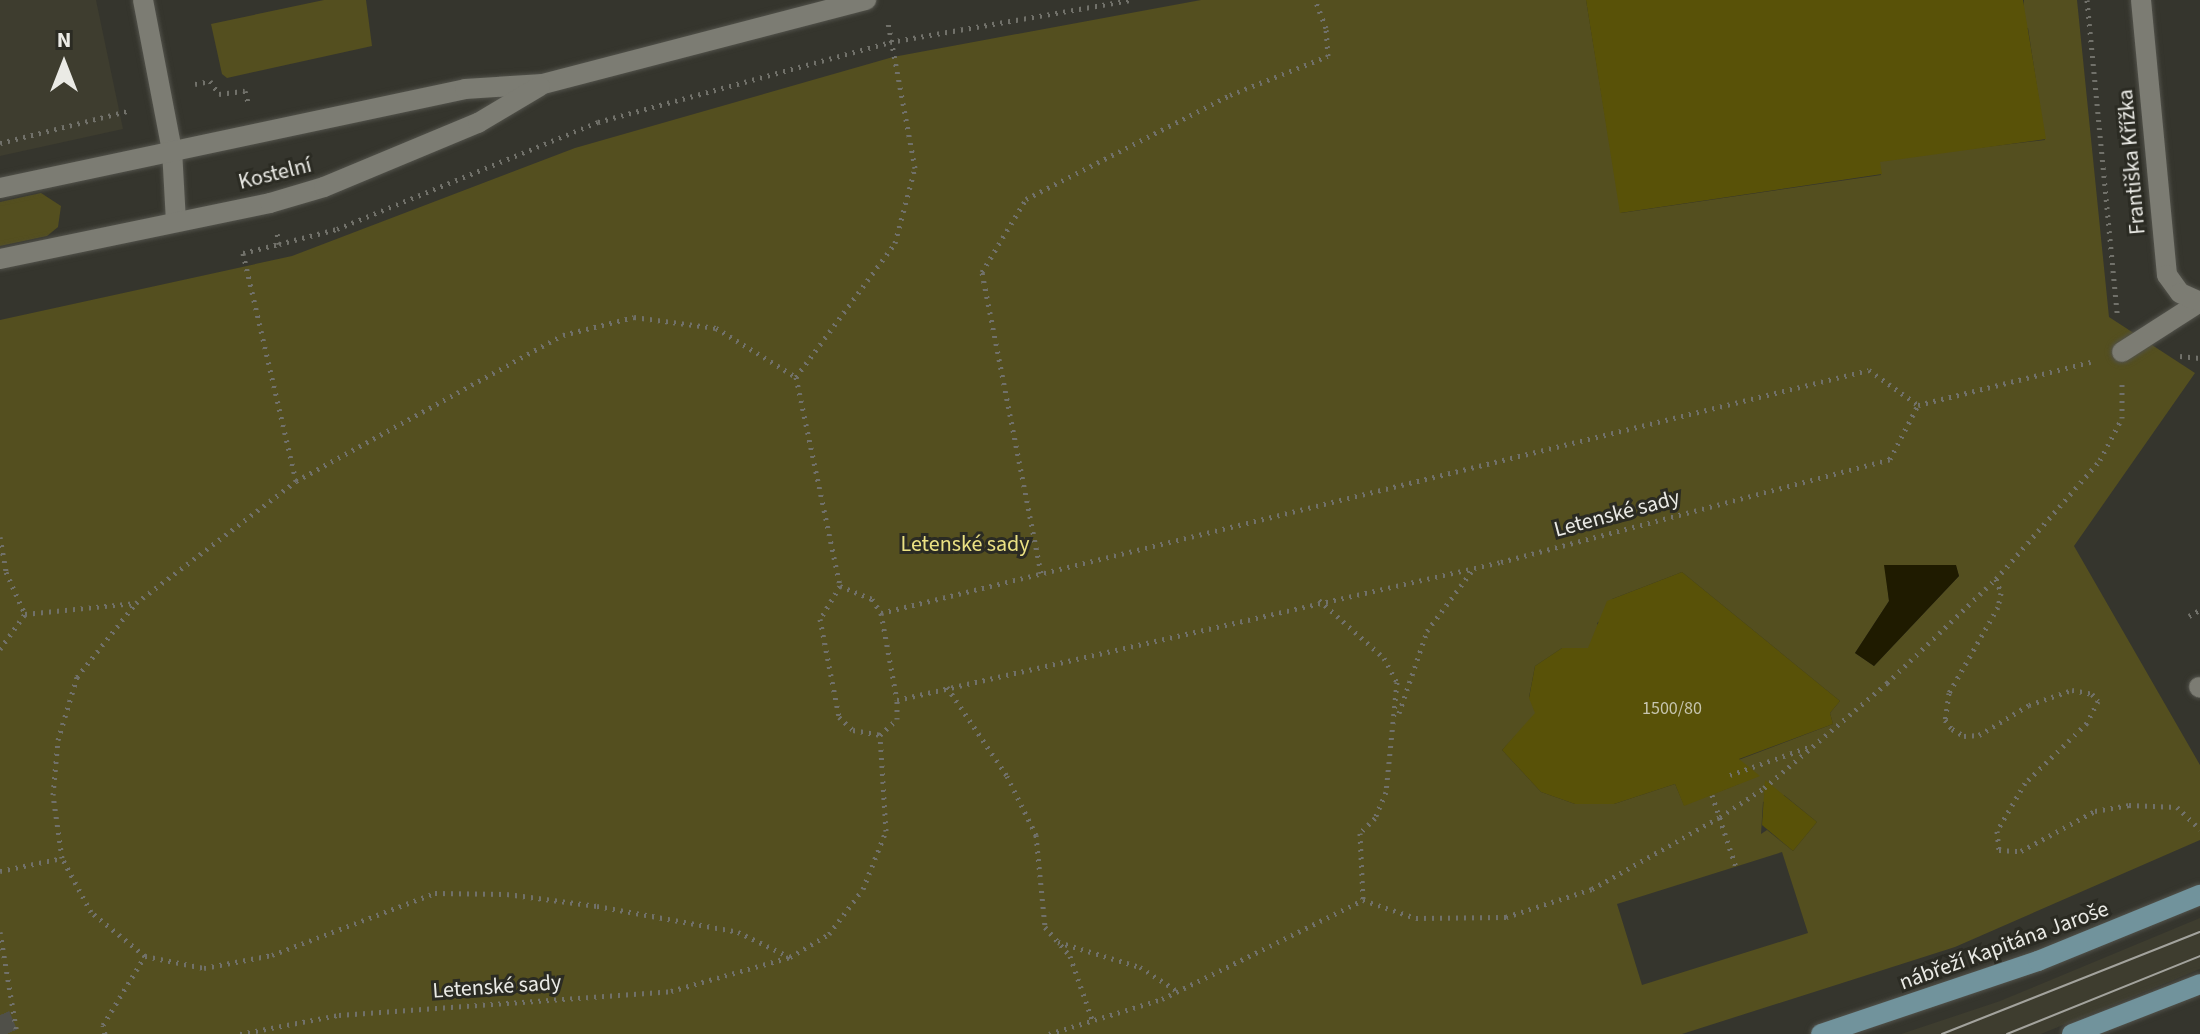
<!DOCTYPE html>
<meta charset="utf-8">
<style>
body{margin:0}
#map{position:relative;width:2200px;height:1034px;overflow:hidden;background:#35352d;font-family:"Source Sans 3",sans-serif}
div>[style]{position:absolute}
.built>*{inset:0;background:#3e3d2f}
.green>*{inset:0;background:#544f1f}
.water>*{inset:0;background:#1f1b00}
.building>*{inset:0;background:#595208}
.secondary-tunnel>*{height:20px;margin-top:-10px;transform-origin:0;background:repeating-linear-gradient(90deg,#505049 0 20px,transparent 0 30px)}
.path>*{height:5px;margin-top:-2.5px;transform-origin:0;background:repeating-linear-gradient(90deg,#71716a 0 2px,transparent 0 8px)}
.roads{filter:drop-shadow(0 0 2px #52524b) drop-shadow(0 0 2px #52524b)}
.lane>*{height:20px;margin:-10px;padding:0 10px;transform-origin:10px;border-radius:10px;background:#7c7c73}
.street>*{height:20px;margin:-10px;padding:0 10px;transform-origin:10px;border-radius:10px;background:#7c7c73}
.secondary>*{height:20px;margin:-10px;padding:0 10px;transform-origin:10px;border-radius:10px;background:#71939c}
.tram>*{height:2px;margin:-1px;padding:0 1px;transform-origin:1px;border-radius:1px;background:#a3a39d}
span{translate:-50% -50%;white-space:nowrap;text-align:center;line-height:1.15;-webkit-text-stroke:6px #2b2b23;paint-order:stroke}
.number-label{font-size:18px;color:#c6c4ae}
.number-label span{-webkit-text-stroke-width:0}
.street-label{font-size:22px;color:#eaeae5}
.park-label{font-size:22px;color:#ebe183}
.north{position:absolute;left:24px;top:24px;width:80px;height:80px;-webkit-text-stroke:6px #2b2b23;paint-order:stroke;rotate:0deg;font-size:22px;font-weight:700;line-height:32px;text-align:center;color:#eaeae5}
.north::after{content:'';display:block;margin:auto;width:28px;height:36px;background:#eaeae5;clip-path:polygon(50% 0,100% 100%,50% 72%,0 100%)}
</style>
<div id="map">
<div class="built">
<div style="clip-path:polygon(0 0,96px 0,123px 129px,0 156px)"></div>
<div style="clip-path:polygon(2200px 918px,2200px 969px,2041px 1034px,1901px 1034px,2000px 1001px)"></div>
</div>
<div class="green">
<div style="clip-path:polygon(324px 0,366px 0,372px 46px,227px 78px,222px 74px,211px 24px)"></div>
<div style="clip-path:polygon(evenodd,1201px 0,1586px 0,1621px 213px,1881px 175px,1863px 57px,1918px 49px,1935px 153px,2045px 140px,2028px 28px,2022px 28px,2024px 0,2077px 0,2109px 317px,2195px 373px,2074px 546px,2200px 765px,2200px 840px,1955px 947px,1682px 1034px,0 1034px,0 320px,292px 256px,575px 148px,893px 57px,1201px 0,1885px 565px,1956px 566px,1959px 576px,1874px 666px,1855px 653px,1889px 601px,1885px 565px,1201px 0,1682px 572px,1840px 701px,1830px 713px,1833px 724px,1720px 767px,1739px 784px,1684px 805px,1675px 784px,1614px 804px,1575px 804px,1541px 792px,1502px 750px,1528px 722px,1554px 742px,1566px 744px,1590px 743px,1623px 724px,1636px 690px,1635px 663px,1614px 632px,1601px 632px,1597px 623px,1615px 611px,1612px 599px,1682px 572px,1201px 0,1562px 648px,1594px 654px,1613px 681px,1606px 713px,1579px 731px,1547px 725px,1529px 697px,1535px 666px,1562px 648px,1201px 0,1784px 795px,1817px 822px,1793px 851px,1767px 830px,1761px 834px,1763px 802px,1784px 795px,1201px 0,1782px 852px,1808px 933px,1642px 985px,1617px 904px,1782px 852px)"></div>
<div style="clip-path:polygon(41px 193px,61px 206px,58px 227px,47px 236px,0 246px,0 202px)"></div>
</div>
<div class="water">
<div style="clip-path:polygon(1884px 565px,1956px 565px,1959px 576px,1874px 666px,1855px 653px,1889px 601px)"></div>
</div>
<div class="building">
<div style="clip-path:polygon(1586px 0,2023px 0,2046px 139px,1880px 162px,1882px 174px,1620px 213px)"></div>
<div style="clip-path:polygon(1682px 572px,1840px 701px,1830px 713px,1833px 724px,1739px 759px,1760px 776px,1684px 806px,1675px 784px,1614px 804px,1575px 804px,1541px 792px,1502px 750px,1535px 713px,1529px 698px,1535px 666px,1562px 648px,1588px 648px,1607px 601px)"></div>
<div style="clip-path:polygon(1765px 780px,1817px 822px,1793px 851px,1762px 825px)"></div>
</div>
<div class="secondary-tunnel">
<div style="left:0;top:1015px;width:21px;rotate:67deg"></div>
</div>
<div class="path">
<div style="left:2087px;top:0;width:315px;rotate:84.5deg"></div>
<div style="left:195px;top:84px;width:15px;rotate:-11deg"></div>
<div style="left:210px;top:81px;width:16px;rotate:55deg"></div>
<div style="left:219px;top:94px;width:26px;rotate:-7deg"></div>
<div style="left:245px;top:91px;width:11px;rotate:75deg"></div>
<div style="left:0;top:143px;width:131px;rotate:-14.1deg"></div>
<div style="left:279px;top:244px;width:60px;rotate:-14.5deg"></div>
<div style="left:337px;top:229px;width:282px;rotate:-22.3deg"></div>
<div style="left:598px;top:122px;width:303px;rotate:-15.3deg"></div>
<div style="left:890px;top:42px;width:244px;rotate:-9.9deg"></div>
<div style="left:2180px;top:356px;width:20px;rotate:6deg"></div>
<div style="left:796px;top:377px;width:167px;rotate:-53.5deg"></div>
<div style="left:895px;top:243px;width:78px;rotate:-75.1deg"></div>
<div style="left:915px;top:168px;width:147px;rotate:-100.5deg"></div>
<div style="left:296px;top:481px;width:304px;rotate:-28.7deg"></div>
<div style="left:563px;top:335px;width:73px;rotate:-14.2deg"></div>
<div style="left:634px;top:317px;width:83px;rotate:7.6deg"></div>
<div style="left:716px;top:328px;width:94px;rotate:31.5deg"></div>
<div style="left:796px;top:377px;width:214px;rotate:78.1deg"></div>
<div style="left:0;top:537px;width:36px;rotate:80deg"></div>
<div style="left:6px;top:572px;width:46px;rotate:65.7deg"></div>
<div style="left:1041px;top:573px;width:307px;rotate:-101.1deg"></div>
<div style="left:982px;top:272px;width:85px;rotate:-58.9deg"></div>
<div style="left:1026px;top:199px;width:229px;rotate:-27deg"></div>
<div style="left:1230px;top:95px;width:105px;rotate:-21.7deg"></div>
<div style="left:1328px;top:56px;width:28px;rotate:-94deg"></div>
<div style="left:1326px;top:28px;width:30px;rotate:-111deg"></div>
<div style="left:1996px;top:579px;width:15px;rotate:70deg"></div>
<div style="left:2001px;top:593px;width:14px;rotate:102deg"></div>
<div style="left:1998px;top:607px;width:99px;rotate:119.7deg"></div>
<div style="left:1949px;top:693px;width:27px;rotate:98deg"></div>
<div style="left:1945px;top:720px;width:11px;rotate:52deg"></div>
<div style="left:1952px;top:729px;width:14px;rotate:30deg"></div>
<div style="left:1964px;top:736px;width:15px;rotate:-4deg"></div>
<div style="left:1979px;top:735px;width:58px;rotate:-31deg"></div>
<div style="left:2029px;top:705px;width:46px;rotate:-19.2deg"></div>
<div style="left:2072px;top:690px;width:20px;rotate:11deg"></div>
<div style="left:2092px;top:694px;width:9px;rotate:49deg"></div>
<div style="left:2098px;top:701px;width:25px;rotate:117deg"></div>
<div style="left:2087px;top:723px;width:86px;rotate:135.9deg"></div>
<div style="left:2025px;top:783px;width:56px;rotate:120.3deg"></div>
<div style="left:1997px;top:831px;width:19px;rotate:84deg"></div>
<div style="left:1999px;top:850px;width:22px;rotate:3deg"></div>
<div style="left:2021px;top:851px;width:84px;rotate:-28.4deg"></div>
<div style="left:2095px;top:811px;width:35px;rotate:-10deg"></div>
<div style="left:2129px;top:805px;width:48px;rotate:2.4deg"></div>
<div style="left:2177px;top:807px;width:32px;rotate:44deg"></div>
<div style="left:840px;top:586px;width:35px;rotate:22deg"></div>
<div style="left:872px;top:599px;width:17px;rotate:57deg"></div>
<div style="left:881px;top:613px;width:1017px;rotate:-13.82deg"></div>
<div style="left:1869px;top:370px;width:60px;rotate:35.5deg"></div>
<div style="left:840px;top:586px;width:39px;rotate:121deg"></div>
<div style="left:820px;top:619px;width:100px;rotate:79deg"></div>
<div style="left:839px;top:717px;width:19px;rotate:43deg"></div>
<div style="left:853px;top:730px;width:27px;rotate:10deg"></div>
<div style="left:1319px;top:600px;width:87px;rotate:41.7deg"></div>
<div style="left:1384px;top:658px;width:27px;rotate:62deg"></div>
<div style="left:1397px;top:682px;width:111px;rotate:95.7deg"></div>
<div style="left:1386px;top:792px;width:28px;rotate:113deg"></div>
<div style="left:1375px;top:818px;width:21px;rotate:135deg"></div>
<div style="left:1360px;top:833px;width:67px;rotate:87.4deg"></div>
<div style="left:881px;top:613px;width:88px;rotate:79.6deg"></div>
<div style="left:2189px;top:616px;width:13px;rotate:-29deg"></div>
<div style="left:0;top:649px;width:43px;rotate:-54.5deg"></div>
<div style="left:25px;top:614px;width:112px;rotate:-5.7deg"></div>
<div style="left:136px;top:603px;width:201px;rotate:-37.3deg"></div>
<div style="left:296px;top:481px;width:234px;rotate:-103.1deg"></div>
<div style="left:243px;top:253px;width:37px;rotate:-14deg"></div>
<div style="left:279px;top:244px;width:11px;rotate:-100deg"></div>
<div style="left:947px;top:687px;width:107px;rotate:56deg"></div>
<div style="left:1007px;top:776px;width:66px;rotate:63.8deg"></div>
<div style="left:1036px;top:835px;width:92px;rotate:84.4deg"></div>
<div style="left:1045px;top:927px;width:38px;rotate:49deg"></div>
<div style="left:1070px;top:956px;width:70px;rotate:70.8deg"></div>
<div style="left:1399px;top:713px;width:87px;rotate:-71.1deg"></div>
<div style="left:1427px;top:631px;width:79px;rotate:-53.3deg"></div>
<div style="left:880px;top:735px;width:23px;rotate:-43deg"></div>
<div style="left:897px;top:719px;width:19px;rotate:-90deg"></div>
<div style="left:897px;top:700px;width:620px;rotate:-12.87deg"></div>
<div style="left:1501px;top:562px;width:402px;rotate:-14.8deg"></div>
<div style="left:1890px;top:459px;width:61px;rotate:-62.6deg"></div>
<div style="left:1918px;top:405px;width:178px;rotate:-14deg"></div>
<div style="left:1730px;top:775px;width:87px;rotate:-19.5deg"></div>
<div style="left:1712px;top:795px;width:76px;rotate:71.6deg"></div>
<div style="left:0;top:871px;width:63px;rotate:-11.8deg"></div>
<div style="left:0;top:932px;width:103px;rotate:80.5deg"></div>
<div style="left:1058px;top:942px;width:86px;rotate:17deg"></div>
<div style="left:1140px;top:967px;width:44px;rotate:33deg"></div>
<div style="left:145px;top:956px;width:60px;rotate:11.5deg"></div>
<div style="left:204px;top:968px;width:69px;rotate:-10.8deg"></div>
<div style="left:272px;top:955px;width:174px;rotate:-20.8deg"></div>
<div style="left:435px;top:893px;width:72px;rotate:0.8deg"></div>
<div style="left:507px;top:894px;width:91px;rotate:7.6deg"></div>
<div style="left:597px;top:906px;width:143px;rotate:10.4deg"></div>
<div style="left:738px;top:932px;width:58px;rotate:25.7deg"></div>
<div style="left:105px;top:1034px;width:9px;rotate:-103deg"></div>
<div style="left:103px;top:1025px;width:81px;rotate:-58.7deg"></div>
<div style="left:145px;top:956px;width:70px;rotate:-140.8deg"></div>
<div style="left:91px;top:912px;width:61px;rotate:-118.2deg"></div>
<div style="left:62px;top:858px;width:64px;rotate:-98.1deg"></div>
<div style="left:53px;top:795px;width:55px;rotate:-84.8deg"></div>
<div style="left:58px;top:740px;width:66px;rotate:-73.2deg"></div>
<div style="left:77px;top:677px;width:93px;rotate:-51.5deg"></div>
<div style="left:240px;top:1034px;width:101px;rotate:-10.9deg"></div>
<div style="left:339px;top:1015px;width:333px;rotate:-4.1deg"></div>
<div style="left:671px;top:991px;width:124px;rotate:-15.9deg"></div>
<div style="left:790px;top:957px;width:45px;rotate:-30.5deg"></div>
<div style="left:829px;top:934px;width:56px;rotate:-52.9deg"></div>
<div style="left:863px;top:889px;width:62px;rotate:-68.4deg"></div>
<div style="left:886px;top:831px;width:96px;rotate:-93.6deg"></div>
<div style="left:1049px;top:1034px;width:118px;rotate:-17.2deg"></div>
<div style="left:1162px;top:999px;width:224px;rotate:-26.2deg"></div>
<div style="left:1363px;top:900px;width:56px;rotate:18.8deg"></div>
<div style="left:1416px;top:918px;width:90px;rotate:-0.6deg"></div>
<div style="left:1506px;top:917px;width:90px;rotate:-18deg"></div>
<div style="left:1592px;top:889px;width:147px;rotate:-29.4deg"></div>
<div style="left:1720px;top:817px;width:53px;rotate:-33.4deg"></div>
<div style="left:1764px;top:788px;width:162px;rotate:-40.5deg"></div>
<div style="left:1887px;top:683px;width:151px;rotate:-43.7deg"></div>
<div style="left:1996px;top:579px;width:158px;rotate:-48.8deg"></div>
<div style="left:2100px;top:460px;width:47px;rotate:-62.4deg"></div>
<div style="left:2122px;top:418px;width:36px;rotate:-90deg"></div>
</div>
<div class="roads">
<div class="lane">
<div style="left:2122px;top:352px;width:93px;rotate:-32.7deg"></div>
<div style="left:2199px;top:687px;width:1px;rotate:45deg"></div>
</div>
<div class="street">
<div style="left:143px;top:0;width:153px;rotate:79.1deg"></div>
<div style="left:172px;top:150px;width:72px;rotate:86.8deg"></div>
<div style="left:2141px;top:0;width:276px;rotate:84.6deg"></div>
<div style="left:2167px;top:275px;width:22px;rotate:54deg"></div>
<div style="left:2180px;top:293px;width:22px;rotate:24deg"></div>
<div style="left:0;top:188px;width:475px;rotate:-12deg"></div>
<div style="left:465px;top:89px;width:78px;rotate:-3.7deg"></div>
<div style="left:543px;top:84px;width:334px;rotate:-14.6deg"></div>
<div style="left:0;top:259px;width:276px;rotate:-11.7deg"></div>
<div style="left:270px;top:203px;width:56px;rotate:-16.5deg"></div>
<div style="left:324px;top:187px;width:167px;rotate:-22.6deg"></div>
<div style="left:478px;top:123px;width:72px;rotate:-30.8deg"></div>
</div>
<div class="secondary">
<div style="left:1821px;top:1034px;width:229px;rotate:-18.6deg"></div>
<div style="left:2038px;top:961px;width:175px;rotate:-22.2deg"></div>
<div style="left:2072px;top:1034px;width:137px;rotate:-21.3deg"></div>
</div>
</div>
<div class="tram">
<div style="left:1942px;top:1034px;width:277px;rotate:-21.6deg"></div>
<div style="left:2007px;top:1034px;width:208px;rotate:-22deg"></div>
</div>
<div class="number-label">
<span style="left:1672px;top:709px">1500/80</span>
</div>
<div class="street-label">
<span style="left:2132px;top:162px;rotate:-95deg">Františka Křížka</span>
<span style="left:275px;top:174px;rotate:-14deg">Kostelní</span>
<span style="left:1617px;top:514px;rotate:-15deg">Letenské sady</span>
<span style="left:2004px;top:946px;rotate:-20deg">nábřeží Kapitána Jaroše</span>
<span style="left:497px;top:987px;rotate:-4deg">Letenské sady</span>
</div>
<div class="park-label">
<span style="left:965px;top:545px">Letenské sady</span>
</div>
<div class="north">N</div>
</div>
